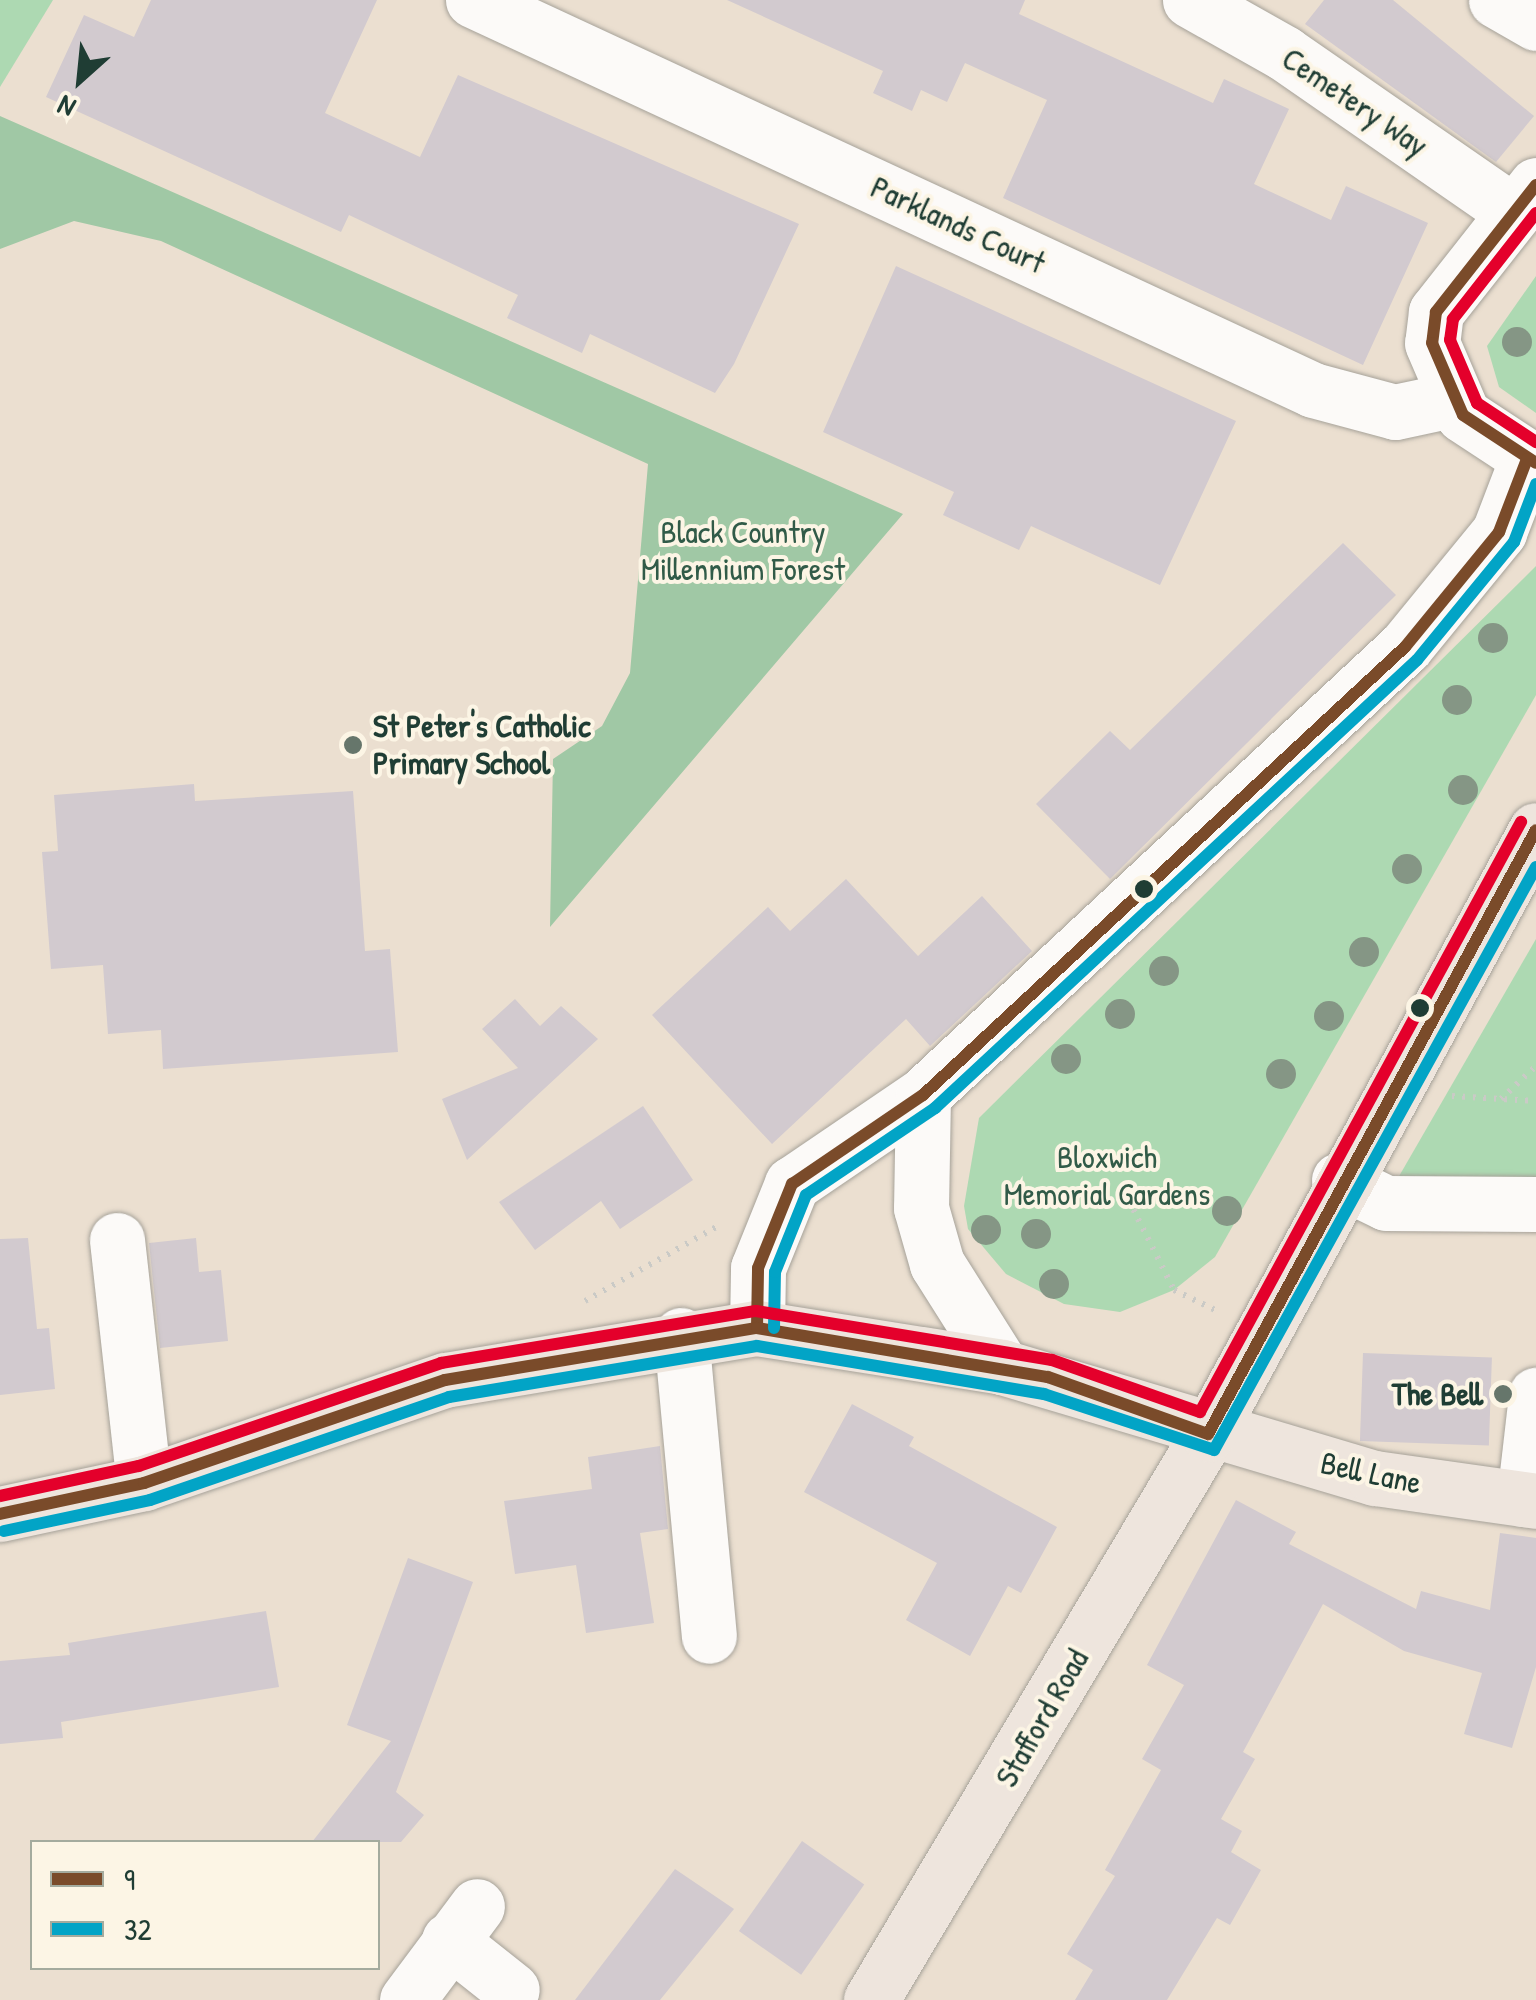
<!DOCTYPE html>
<style>
body{margin:0}
#map{position:relative;width:1536px;height:2000px;overflow:hidden;background:#ebdfd0;font-family:"Patrick Hand",sans-serif}
div>[style]{position:absolute}
.green>*{inset:0;background:#add9b2}
.forest>*{inset:0;background:#a0c8a5}
.building>*{inset:0;background:#d2cacf;transform-origin:0 0}
.path>*{height:6px;margin-top:-3px;transform-origin:0;background:repeating-linear-gradient(90deg,#cacac6 0 2.5px,transparent 0 10.5px)}
.roads{filter:drop-shadow(0 0 2px #a6a299) drop-shadow(0 0 2px #a6a299)}
.minor>*{height:55px;margin:-27.5px;padding:0 27.5px;transform-origin:27.5px;border-radius:27.5px;background:#fcfaf8}
.major>*{height:55px;margin:-27.5px;padding:0 27.5px;transform-origin:27.5px;border-radius:27.5px;background:#eee5dd}
.highway>*{height:55px;margin:-27.5px;padding:0 27.5px;transform-origin:27.5px;border-radius:27.5px;background:#eee5dd}
.bus-1>*{height:12px;margin:-6px;padding:0 6px;transform-origin:6px;border-radius:6px;background:#7a4b2a}
.bus-2>*{height:12px;margin:-6px;padding:0 6px;transform-origin:6px;border-radius:6px;background:#02a4c6}
.bus-3>*{height:12px;margin:-6px;padding:0 6px;transform-origin:6px;border-radius:6px;background:#e4002b}
.trees>*{width:30px;height:30px;margin:-15px;border-radius:50%;background:#859685}
.dots>*{width:28px;height:28px;translate:-50% -50%;box-sizing:border-box;border:5px solid #fcf5e5;border-radius:50%}
span{translate:-50% -50%;white-space:nowrap;text-align:center;line-height:1.15;-webkit-text-stroke:8px #fcf5e5;paint-order:stroke}
.street-label{font-size:32px;color:#1f3d34}
.park-label{font-size:32px;color:#315b48}
.poi-label{font-size:32px;color:#1f3d34;font-weight:700}
.left{translate:0 -50%;text-align:left}
.right{translate:-100% -50%;text-align:right}
.legend{position:absolute;left:30px;top:1840px;width:350px;height:130px;box-sizing:border-box;background:#fcf5e5;border:2px solid #a4ab9e;margin:0;padding:12px 18px;list-style:none;font-size:30px;color:#1f3d34}
.legend li{display:flex;align-items:center;gap:20px;height:50px}
.legend b{width:50px;border:2px solid #a4ab9e}
.north{position:absolute;left:30px;top:30px;width:100px;height:100px;-webkit-text-stroke:8px #fcf5e5;paint-order:stroke;rotate:207deg;font-size:28px;font-weight:700;line-height:40px;text-align:center;color:#1f3d34}
.north::after{content:'';display:block;margin:auto;width:35px;height:45px;background:#1f3d34;clip-path:polygon(50% 0,100% 100%,50% 72%,0 100%)}
</style>
<div id="map">
<div class="green">
<div style="clip-path:polygon(0 0,53px 0,0 87px)"></div>
<div style="clip-path:polygon(1536px 276px,1536px 413px,1499px 387px,1487px 346px)"></div>
<div style="clip-path:polygon(1536px 566px,1536px 695px,1215px 1257px,1174px 1290px,1120px 1312px,1064px 1304px,1006px 1274px,968px 1229px,964px 1206px,979px 1118px)"></div>
<div style="clip-path:polygon(1536px 939px,1536px 1179px,1398px 1178px)"></div>
</div>
<div class="forest">
<div style="clip-path:polygon(0 116px,903px 514px,550px 927px,553px 759px,602px 726px,630px 673px,648px 464px,161px 241px,74px 221px,0 249px)"></div>
</div>
<div class="building">
<div style="clip-path:polygon(151px 0,377px 0,325px 113px,420px 157px,458px 75px,799px 224px,734px 364px,715px 393px,590px 334px,582px 353px,507px 318px,518px 295px,349px 215px,341px 232px,46px 97px,84px 15px,134px 37px)"></div>
<div style="clip-path:polygon(727px 0,1025px 0,1019px 14px,1213px 103px,1224px 79px,1289px 109px,1254px 184px,1331px 220px,1346px 186px,1428px 223px,1363px 365px,1003px 198px,1047px 100px,965px 63px,947px 102px,921px 90px,912px 111px,873px 93px,883px 71px)"></div>
<div style="clip-path:polygon(1324px 0,1393px 0,1534px 116px,1496px 162px,1305px 24px)"></div>
<div style="clip-path:polygon(896px 266px,1236px 421px,1160px 585px,1031px 526px,1019px 550px,943px 515px,954px 492px,823px 432px)"></div>
<div style="clip-path:polygon(1343px 543px,1396px 595px,1110px 879px,1036px 804px,1110px 731px,1130px 750px)"></div>
<div style="clip-path:polygon(194px 784px,195px 801px,353px 791px,365px 951px,390px 949px,398px 1052px,163px 1069px,161px 1030px,108px 1034px,103px 965px,51px 969px,42px 852px,58px 851px,54px 795px)"></div>
<div style="clip-path:polygon(846px 879px,918px 956px,982px 896px,1032px 951px,930px 1046px,906px 1019px,772px 1144px,652px 1015px,768px 907px,790px 931px)"></div>
<div style="clip-path:polygon(515px 999px,540px 1026px,561px 1006px,598px 1039px,467px 1160px,442px 1099px,518px 1068px,482px 1029px)"></div>
<div style="clip-path:polygon(643px 1106px,693px 1180px,620px 1229px,601px 1201px,535px 1250px,499px 1202px)"></div>
<div style="clip-path:polygon(28px 1238px,37px 1329px,49px 1328px,55px 1389px,0 1395px,0 1239px)"></div>
<div style="clip-path:polygon(196px 1238px,199px 1272px,221px 1270px,228px 1341px,160px 1348px,149px 1243px)"></div>
<div style="left:1363px;top:1353px;width:129px;height:88px;rotate:2deg"></div>
<div style="clip-path:polygon(852px 1404px,914px 1437px,909px 1446px,1057px 1527px,1021px 1593px,1008px 1586px,970px 1656px,906px 1620px,937px 1563px,804px 1492px)"></div>
<div style="clip-path:polygon(660px 1446px,668px 1529px,640px 1533px,654px 1623px,586px 1633px,576px 1565px,515px 1574px,504px 1501px,592px 1489px,588px 1457px)"></div>
<div style="clip-path:polygon(1236px 1500px,1296px 1532px,1289px 1544px,1416px 1609px,1421px 1591px,1490px 1610px,1500px 1533px,1536px 1538px,1536px 1667px,1512px 1748px,1464px 1734px,1482px 1673px,1404px 1651px,1323px 1604px,1243px 1752px,1255px 1759px,1221px 1819px,1242px 1831px,1231px 1852px,1261px 1870px,1230px 1925px,1217px 1918px,1167px 2000px,1075px 2000px,1093px 1970px,1067px 1954px,1115px 1876px,1105px 1870px,1161px 1770px,1142px 1759px,1184px 1685px,1147px 1665px)"></div>
<div style="clip-path:polygon(408px 1558px,473px 1582px,396px 1792px,424px 1815px,401px 1842px,312px 1842px,391px 1741px,347px 1725px)"></div>
<div style="clip-path:polygon(266px 1611px,279px 1687px,61px 1722px,63px 1738px,0 1744px,0 1661px,70px 1655px,68px 1643px)"></div>
<div style="left:802px;top:1841px;width:76px;height:110px;rotate:35deg"></div>
<div style="clip-path:polygon(675px 1869px,734px 1909px,660px 2000px,575px 2000px)"></div>
</div>
<div class="path">
<div style="left:1452px;top:1096px;width:84px;rotate:3.4deg"></div>
<div style="left:1501px;top:1099px;width:48px;rotate:-43.3deg"></div>
<div style="left:1124px;top:1191px;width:111px;rotate:63.2deg"></div>
<div style="left:1174px;top:1290px;width:48px;rotate:26deg"></div>
<div style="left:585px;top:1301px;width:153px;rotate:-29.4deg"></div>
</div>
<div class="roads">
<div class="minor">
<div style="left:473px;top:0;width:926px;rotate:24.9deg"></div>
<div style="left:1313px;top:390px;width:85px;rotate:15deg"></div>
<div style="left:1395px;top:412px;width:57px;rotate:-12.1deg"></div>
<div style="left:1190px;top:0;width:108px;rotate:29.4deg"></div>
<div style="left:1284px;top:53px;width:280px;rotate:34.7deg"></div>
<div style="left:1496px;top:0;width:46px;rotate:29.9deg"></div>
<div style="left:1536px;top:185px;width:162px;rotate:128.2deg"></div>
<div style="left:1436px;top:312px;width:31px;rotate:97deg"></div>
<div style="left:1432px;top:343px;width:78px;rotate:66.7deg"></div>
<div style="left:1463px;top:415px;width:87px;rotate:33.3deg"></div>
<div style="left:923px;top:1095px;width:113px;rotate:91deg"></div>
<div style="left:921px;top:1208px;width:58px;rotate:74.1deg"></div>
<div style="left:937px;top:1264px;width:122px;rotate:57.7deg"></div>
<div style="left:1339px;top:1180px;width:52px;rotate:26.1deg"></div>
<div style="left:1386px;top:1203px;width:150px;rotate:0.4deg"></div>
<div style="left:117px;top:1240px;width:244px;rotate:83.7deg"></div>
<div style="left:757px;top:1328px;width:60px;rotate:-89deg"></div>
<div style="left:758px;top:1268px;width:91px;rotate:-68deg"></div>
<div style="left:792px;top:1184px;width:158px;rotate:-34.2deg"></div>
<div style="left:923px;top:1095px;width:658px;rotate:-42.91deg"></div>
<div style="left:1405px;top:647px;width:149px;rotate:-50.7deg"></div>
<div style="left:1499px;top:532px;width:78px;rotate:-69deg"></div>
<div style="left:681px;top:1335px;width:302px;rotate:84.7deg"></div>
<div style="left:1524px;top:1499px;width:105px;rotate:-83.4deg"></div>
<div style="left:449px;top:1940px;width:80px;rotate:38.4deg"></div>
<div style="left:407px;top:2000px;width:117px;rotate:-53.3deg"></div>
</div>
<div class="major">
<div style="left:0;top:1514px;width:147px;rotate:-12.1deg"></div>
<div style="left:144px;top:1483px;width:318px;rotate:-18.9deg"></div>
<div style="left:445px;top:1380px;width:316px;rotate:-9.5deg"></div>
<div style="left:757px;top:1328px;width:248px;rotate:9deg"></div>
<div style="left:1002px;top:1367px;width:389px;rotate:16.6deg"></div>
<div style="left:1375px;top:1478px;width:163px;rotate:8.1deg"></div>
</div>
<div class="highway">
<div style="left:871px;top:2000px;width:659px;rotate:-59.23deg"></div>
<div style="left:1208px;top:1434px;width:687px;rotate:-61.5deg"></div>
</div>
</div>
<div class="bus-1">
<div style="left:1536px;top:185px;width:162px;rotate:128.2deg"></div>
<div style="left:1436px;top:312px;width:31px;rotate:97deg"></div>
<div style="left:1432px;top:343px;width:78px;rotate:66.7deg"></div>
<div style="left:1463px;top:415px;width:87px;rotate:33.3deg"></div>
<div style="left:757px;top:1328px;width:60px;rotate:-89deg"></div>
<div style="left:758px;top:1268px;width:91px;rotate:-68deg"></div>
<div style="left:792px;top:1184px;width:158px;rotate:-34.2deg"></div>
<div style="left:923px;top:1095px;width:658px;rotate:-42.91deg"></div>
<div style="left:1405px;top:647px;width:149px;rotate:-50.7deg"></div>
<div style="left:1499px;top:532px;width:78px;rotate:-69deg"></div>
<div style="left:0;top:1514px;width:147px;rotate:-12.1deg"></div>
<div style="left:144px;top:1483px;width:318px;rotate:-18.9deg"></div>
<div style="left:445px;top:1380px;width:316px;rotate:-9.5deg"></div>
<div style="left:757px;top:1328px;width:295px;rotate:9.6deg"></div>
<div style="left:1048px;top:1377px;width:170px;rotate:19.6deg"></div>
<div style="left:1208px;top:1434px;width:687px;rotate:-61.5deg"></div>
</div>
<div class="bus-2">
<div style="left:774px;top:1328px;width:56px;rotate:-89deg"></div>
<div style="left:775px;top:1272px;width:83px;rotate:-68.1deg"></div>
<div style="left:806px;top:1195px;width:156px;rotate:-34deg"></div>
<div style="left:935px;top:1108px;width:658px;rotate:-42.91deg"></div>
<div style="left:1417px;top:660px;width:153px;rotate:-50.6deg"></div>
<div style="left:1514px;top:542px;width:62px;rotate:-69.2deg"></div>
<div style="left:4px;top:1531px;width:149px;rotate:-12deg"></div>
<div style="left:150px;top:1500px;width:316px;rotate:-19deg"></div>
<div style="left:449px;top:1397px;width:312px;rotate:-9.4deg"></div>
<div style="left:757px;top:1346px;width:291px;rotate:9.5deg"></div>
<div style="left:1044px;top:1394px;width:179px;rotate:18.2deg"></div>
<div style="left:1214px;top:1450px;width:666px;rotate:-61.09deg"></div>
</div>
<div class="bus-3">
<div style="left:1536px;top:213px;width:135px;rotate:128.1deg"></div>
<div style="left:1453px;top:319px;width:21px;rotate:98deg"></div>
<div style="left:1450px;top:340px;width:69px;rotate:66.8deg"></div>
<div style="left:1477px;top:403px;width:71px;rotate:33.5deg"></div>
<div style="left:0;top:1496px;width:142px;rotate:-12.2deg"></div>
<div style="left:139px;top:1466px;width:319px;rotate:-18.8deg"></div>
<div style="left:441px;top:1363px;width:319px;rotate:-9.4deg"></div>
<div style="left:756px;top:1311px;width:300px;rotate:9.4deg"></div>
<div style="left:1052px;top:1360px;width:157px;rotate:19.4deg"></div>
<div style="left:1200px;top:1412px;width:672px;rotate:-61.45deg"></div>
</div>
<div class="trees">
<div style="left:1517px;top:342px"></div>
<div style="left:1493px;top:638px"></div>
<div style="left:1457px;top:700px"></div>
<div style="left:1463px;top:790px"></div>
<div style="left:1407px;top:869px"></div>
<div style="left:1364px;top:952px"></div>
<div style="left:1164px;top:971px"></div>
<div style="left:1120px;top:1014px"></div>
<div style="left:1329px;top:1016px"></div>
<div style="left:1066px;top:1059px"></div>
<div style="left:1281px;top:1074px"></div>
<div style="left:1227px;top:1211px"></div>
<div style="left:986px;top:1230px"></div>
<div style="left:1036px;top:1234px"></div>
<div style="left:1054px;top:1284px"></div>
</div>
<div class="dots">
<div style="left:353px;top:745px;background:#66766b"></div>
<div style="left:1144px;top:889px;background:#1f3d34"></div>
<div style="left:1420px;top:1008px;background:#1f3d34"></div>
<div style="left:1503px;top:1394px;background:#66766b"></div>
</div>
<div class="street-label">
<span style="left:1355px;top:102px;rotate:34deg">Cemetery Way</span>
<span style="left:958px;top:225px;rotate:25deg">Parklands Court</span>
<span style="left:1371px;top:1473px;rotate:12deg">Bell Lane</span>
<span style="left:1042px;top:1718px;rotate:-60deg">Stafford Road</span>
</div>
<div class="park-label">
<span style="left:743px;top:551px">Black Country<br>Millennium Forest</span>
<span style="left:1107px;top:1176px">Bloxwich<br>Memorial Gardens</span>
</div>
<div class="poi-label">
<span class="left" style="left:373px;top:745px">St Peter's Catholic<br>Primary School</span>
<span class="right" style="left:1483px;top:1394px">The Bell</span>
</div>
<ul class="legend">
<li><b style="height:12px;background:#7a4b2a"></b>9</li>
<li><b style="height:12px;background:#02a4c6"></b>32</li>
</ul>
<div class="north">N</div>
</div>
